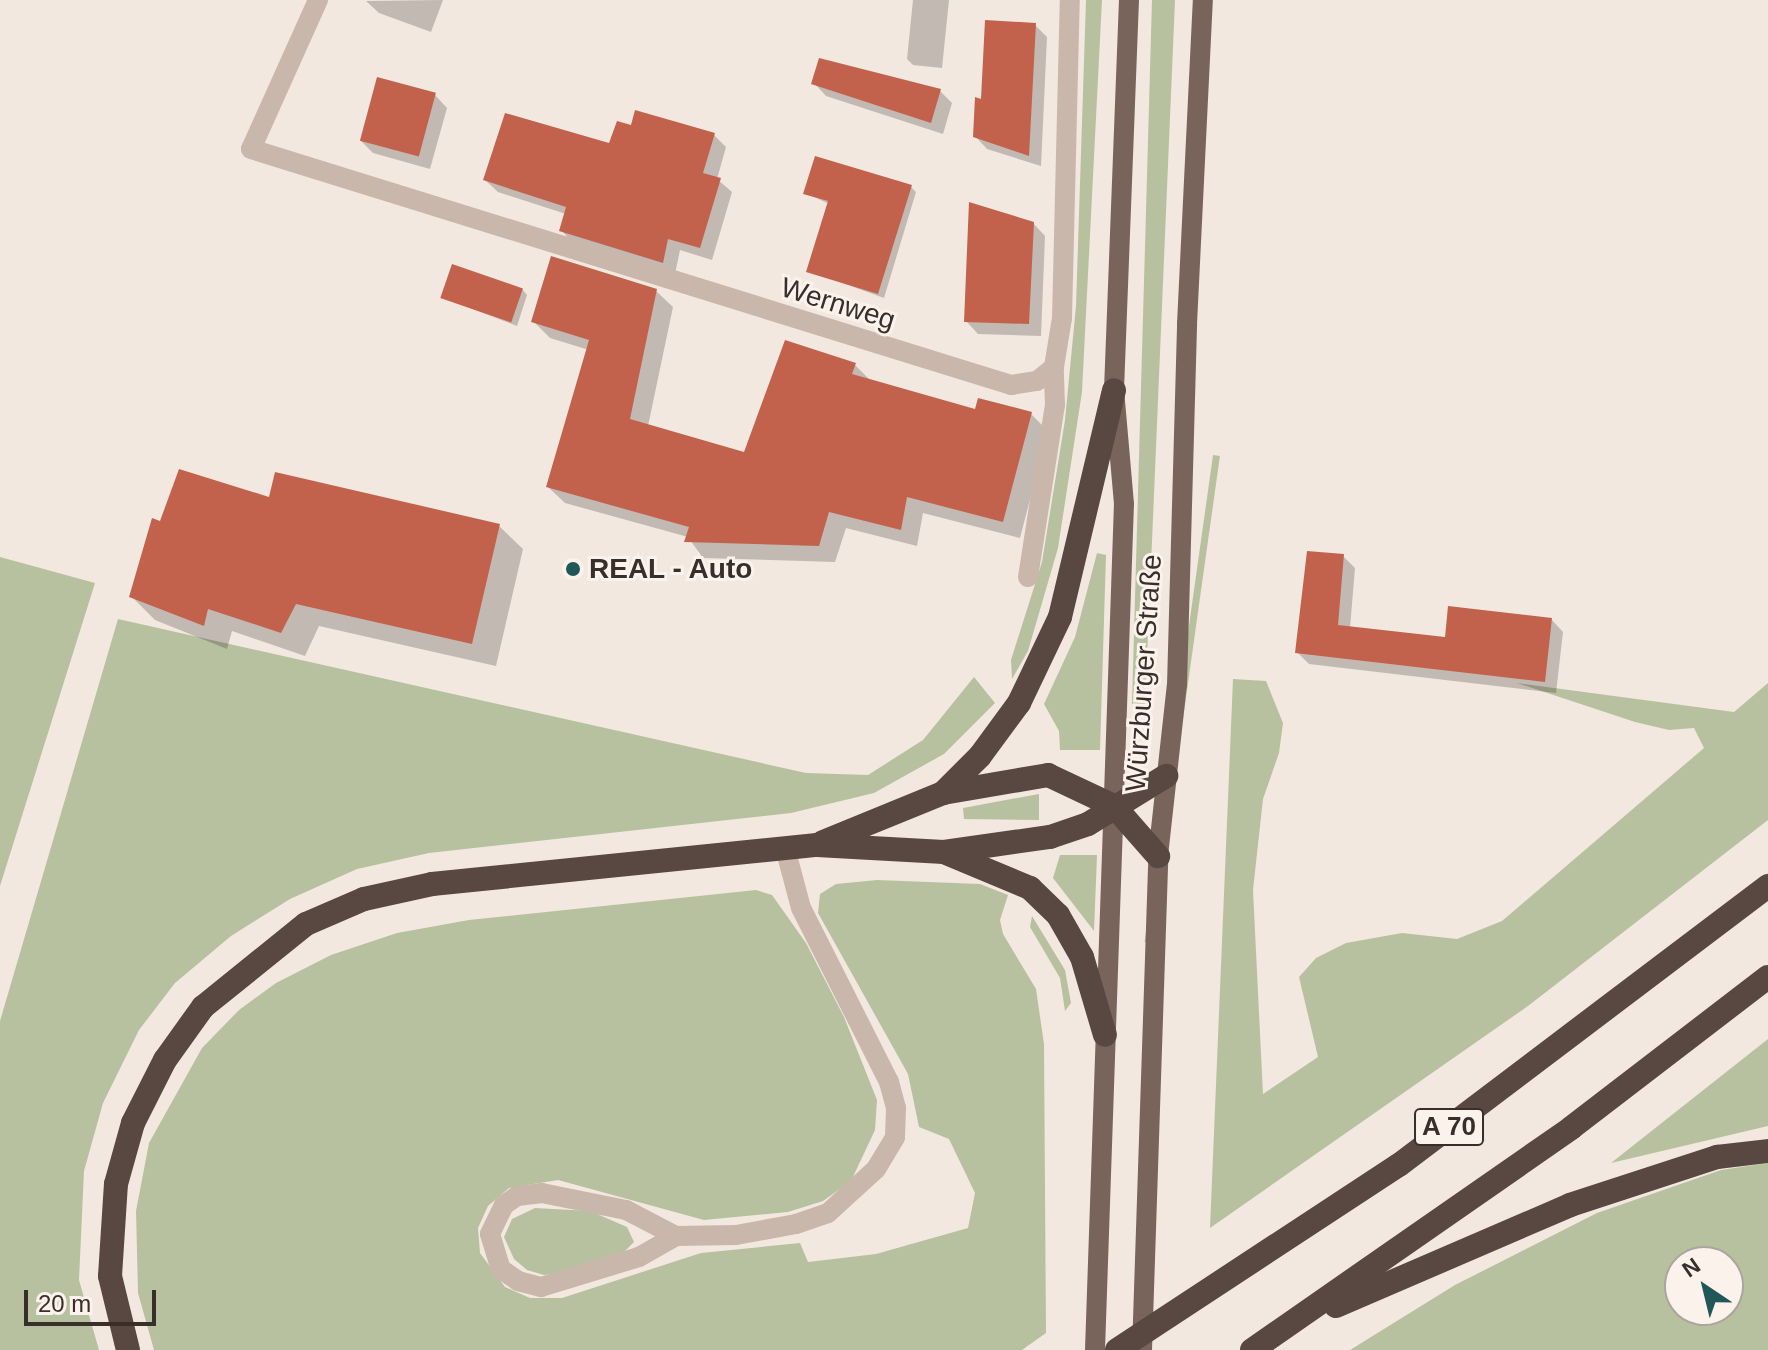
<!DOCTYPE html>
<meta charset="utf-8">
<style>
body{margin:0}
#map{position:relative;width:1768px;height:1350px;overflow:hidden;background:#f2e8df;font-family:Helvetica,sans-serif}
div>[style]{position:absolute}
.green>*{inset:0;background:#b8c19f;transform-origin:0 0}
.shadow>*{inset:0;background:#0003}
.building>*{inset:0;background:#c2624d;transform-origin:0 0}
.minor>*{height:20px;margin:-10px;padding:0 10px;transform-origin:10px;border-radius:10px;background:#cab7ab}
.major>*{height:20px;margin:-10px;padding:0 10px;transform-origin:10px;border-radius:10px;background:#79645c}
.highway>*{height:24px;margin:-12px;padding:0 12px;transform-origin:12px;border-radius:12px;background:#594741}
.dots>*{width:22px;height:22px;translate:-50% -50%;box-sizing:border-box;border:4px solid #faf2eb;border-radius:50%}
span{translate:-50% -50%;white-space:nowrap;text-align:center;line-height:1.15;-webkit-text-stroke:6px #faf2eb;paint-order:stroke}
.shield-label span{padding:2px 6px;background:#faf2eb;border:2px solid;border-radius:6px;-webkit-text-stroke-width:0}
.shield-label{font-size:26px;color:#382e2a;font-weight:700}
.street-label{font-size:28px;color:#382e2a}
.poi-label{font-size:28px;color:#382e2a;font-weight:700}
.left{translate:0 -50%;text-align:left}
.north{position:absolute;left:1664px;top:1246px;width:80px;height:80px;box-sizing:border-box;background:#faf2eb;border:2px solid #aca49e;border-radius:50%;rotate:325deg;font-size:22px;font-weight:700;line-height:32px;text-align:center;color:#382e2a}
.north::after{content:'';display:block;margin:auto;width:28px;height:36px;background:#205859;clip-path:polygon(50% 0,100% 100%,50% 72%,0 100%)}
.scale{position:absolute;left:24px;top:1290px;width:132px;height:36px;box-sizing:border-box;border:4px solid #382e2a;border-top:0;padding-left:10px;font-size:24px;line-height:28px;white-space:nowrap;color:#382e2a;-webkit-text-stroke:6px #faf2eb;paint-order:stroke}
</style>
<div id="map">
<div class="green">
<div style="clip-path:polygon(1086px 0,1102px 0,1082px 392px,1058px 548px,1028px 651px,1012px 679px,1011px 660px,1042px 562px,1065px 420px,1076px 306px)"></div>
<div style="clip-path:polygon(1152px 0,1175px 0,1145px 706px,1132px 704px)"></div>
<div style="left:1213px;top:455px;width:7px;height:492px;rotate:8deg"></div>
<div style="clip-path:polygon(1097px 553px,1106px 555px,1100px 750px,1060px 750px,1059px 731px,1044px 704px,1075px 637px)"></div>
<div style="clip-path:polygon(0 557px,95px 583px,0 886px)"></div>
<div style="clip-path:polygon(118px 619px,806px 773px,868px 775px,923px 740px,974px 677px,995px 703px,944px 754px,874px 793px,791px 813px,429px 853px,357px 869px,290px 899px,231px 936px,175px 983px,139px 1030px,103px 1103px,84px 1171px,79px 1280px,99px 1350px,0 1350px,0 1021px)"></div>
<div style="clip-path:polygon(1233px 679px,1266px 681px,1283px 723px,1279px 753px,1263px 799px,1253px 890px,1263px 1094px,1318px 1057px,1299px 977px,1316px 958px,1346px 943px,1402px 933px,1457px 939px,1502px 921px,1704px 748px,1694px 728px,1669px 730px,1635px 722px,1517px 683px,1734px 712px,1768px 683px,1768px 820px,1528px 1006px,1210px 1228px)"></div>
<div style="clip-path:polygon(1039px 794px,1039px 820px,964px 819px,963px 808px)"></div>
<div style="clip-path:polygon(1060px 855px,1097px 855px,1094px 931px,1053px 878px)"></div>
<div style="clip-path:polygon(877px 880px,980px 884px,1008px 895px,1000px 920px,1003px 934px,1036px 989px,1044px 1044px,1046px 1333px,1022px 1350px,154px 1350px,138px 1293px,136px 1211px,149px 1143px,202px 1048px,239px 1010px,276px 983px,331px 955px,397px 933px,469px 920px,756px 890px,772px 895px,806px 943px,844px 1017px,877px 1100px,875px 1130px,851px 1181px,823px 1201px,788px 1212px,704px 1220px,558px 1180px,509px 1188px,488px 1206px,478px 1228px,480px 1253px,505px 1287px,530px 1298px,562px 1298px,701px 1253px,800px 1243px,808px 1262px,876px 1254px,968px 1228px,975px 1193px,949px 1139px,919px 1127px,908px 1074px,818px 913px,820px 894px,836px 884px)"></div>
<div style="clip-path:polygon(1032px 916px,1065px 970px,1071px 1003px,1065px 1011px,1060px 978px,1030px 927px)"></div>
<div style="clip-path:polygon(1768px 1039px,1768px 1126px,1611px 1163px)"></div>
<div style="clip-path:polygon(evenodd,1768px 1163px,1768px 1350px,1350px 1350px,1455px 1285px,1597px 1213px,1721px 1170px,1768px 1163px,1728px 1262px,1728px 1310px,1680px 1310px,1680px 1262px,1728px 1262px)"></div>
<div style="clip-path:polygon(535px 1208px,590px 1211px,627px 1227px,634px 1242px,625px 1251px,569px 1272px,544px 1275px,527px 1270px,514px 1259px,504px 1237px,512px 1219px)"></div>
</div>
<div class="shadow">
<div style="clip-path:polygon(443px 0,431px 32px,379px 13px,366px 1px)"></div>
<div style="clip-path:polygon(913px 0,949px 0,942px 68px,913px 65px,907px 59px)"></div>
<div style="clip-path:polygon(1035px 25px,1047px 37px,1041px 166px,987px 149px,975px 136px,983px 101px)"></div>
<div style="clip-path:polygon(814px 83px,940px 91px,952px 103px,943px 134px,826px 96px)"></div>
<div style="clip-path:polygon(435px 95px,447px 108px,430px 169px,373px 153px,361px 141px)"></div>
<div style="clip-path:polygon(632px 128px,714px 135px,726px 147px,717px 179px,732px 192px,712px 260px,680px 250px,675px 274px,573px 243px,561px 230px,566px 214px,498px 192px,485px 180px,611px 145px)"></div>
<div style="clip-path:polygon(911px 187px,916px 192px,884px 298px,809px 271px,829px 204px,806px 193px)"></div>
<div style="clip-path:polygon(1033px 223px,1045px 236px,1041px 336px,978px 334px,966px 321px)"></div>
<div style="clip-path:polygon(522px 289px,527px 295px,517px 326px,443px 298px)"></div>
<div style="clip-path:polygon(656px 291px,673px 307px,648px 426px,745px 454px,855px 365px,871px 381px,976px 411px,1031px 414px,1048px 431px,1020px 538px,923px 513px,917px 546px,846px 528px,835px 562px,703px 558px,688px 537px,565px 503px,548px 487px,589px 350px,550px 338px,533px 321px)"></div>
<div style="clip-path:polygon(270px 500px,499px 526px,523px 549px,496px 666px,319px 626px,305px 656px,232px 631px,227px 649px,155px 620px,131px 596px,161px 524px)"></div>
<div style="clip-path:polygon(1343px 556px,1355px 568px,1350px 628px,1446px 639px,1552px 620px,1563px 632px,1556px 693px,1309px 664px,1297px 652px)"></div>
</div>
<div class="building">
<div style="clip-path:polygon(985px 20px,1036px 23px,1029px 156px,973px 137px,975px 97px,981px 99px)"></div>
<div style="clip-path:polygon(819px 58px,941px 89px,931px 123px,811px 84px)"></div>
<div style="left:377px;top:77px;width:61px;height:66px;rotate:15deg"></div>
<div style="clip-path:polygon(635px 110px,715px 133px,703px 173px,721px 178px,700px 248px,668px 239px,663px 263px,559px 231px,566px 207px,483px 180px,505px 113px,609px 143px,617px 121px,631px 125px)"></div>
<div style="clip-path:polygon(815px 156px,912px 185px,878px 294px,806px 272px,828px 201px,803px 194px)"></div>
<div style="clip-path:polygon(969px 202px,1034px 222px,1029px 324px,964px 322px)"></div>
<div style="clip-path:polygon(551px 256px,657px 289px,630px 419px,744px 452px,785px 340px,856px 363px,852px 374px,975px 409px,978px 398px,1032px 412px,1003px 522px,907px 497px,901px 530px,829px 512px,819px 546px,684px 542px,689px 527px,546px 487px,589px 340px,531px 322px)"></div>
<div style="left:452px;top:264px;width:75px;height:36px;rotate:19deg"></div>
<div style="clip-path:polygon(179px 469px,269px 497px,275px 472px,500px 524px,472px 644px,296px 604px,281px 633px,208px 609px,204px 626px,129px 597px,152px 518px,160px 521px)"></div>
<div style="clip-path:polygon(1307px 551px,1344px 554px,1338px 625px,1445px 637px,1448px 606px,1552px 618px,1545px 682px,1295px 653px)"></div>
</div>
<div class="minor">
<div style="left:318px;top:0;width:163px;rotate:114.2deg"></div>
<div style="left:251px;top:149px;width:796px;rotate:17.25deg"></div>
<div style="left:1011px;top:385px;width:26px;rotate:-9deg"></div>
<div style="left:1037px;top:381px;width:22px;rotate:-39deg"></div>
<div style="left:1028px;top:577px;width:174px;rotate:-81.1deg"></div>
<div style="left:1055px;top:405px;width:38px;rotate:-92deg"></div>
<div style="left:1054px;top:367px;width:50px;rotate:-80.7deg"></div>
<div style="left:1062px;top:318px;width:318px;rotate:-88.6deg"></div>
<div style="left:676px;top:1236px;width:56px;rotate:-152.5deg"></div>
<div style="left:626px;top:1210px;width:86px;rotate:-168.6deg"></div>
<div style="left:542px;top:1193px;width:25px;rotate:173deg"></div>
<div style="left:517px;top:1196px;width:16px;rotate:145deg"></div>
<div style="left:504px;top:1205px;width:32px;rotate:116deg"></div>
<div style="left:490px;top:1234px;width:37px;rotate:73deg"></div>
<div style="left:501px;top:1269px;width:21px;rotate:35deg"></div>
<div style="left:518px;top:1281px;width:24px;rotate:15deg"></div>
<div style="left:541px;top:1287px;width:102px;rotate:-17deg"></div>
<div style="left:639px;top:1257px;width:43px;rotate:-29.6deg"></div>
<div style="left:676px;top:1236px;width:60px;rotate:-1deg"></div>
<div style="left:736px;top:1235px;width:61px;rotate:-10.4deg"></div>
<div style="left:796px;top:1224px;width:34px;rotate:-19deg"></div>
<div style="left:828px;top:1213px;width:65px;rotate:-42.5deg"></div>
<div style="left:876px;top:1169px;width:37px;rotate:-59deg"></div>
<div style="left:895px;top:1137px;width:29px;rotate:-88deg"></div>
<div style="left:896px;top:1108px;width:27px;rotate:-105deg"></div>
<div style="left:889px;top:1082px;width:195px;rotate:-116.8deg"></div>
<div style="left:801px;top:908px;width:62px;rotate:-104.9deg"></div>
</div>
<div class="major">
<div style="left:1095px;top:1350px;width:846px;rotate:-88.04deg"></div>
<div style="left:1124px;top:504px;width:114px;rotate:-95deg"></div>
<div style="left:1114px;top:390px;width:390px;rotate:-87.8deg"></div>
<div style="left:1142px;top:1350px;width:494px;rotate:-88.1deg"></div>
<div style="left:1158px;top:856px;width:172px;rotate:-83.7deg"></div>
<div style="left:1177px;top:685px;width:361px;rotate:-88.4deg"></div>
<div style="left:1187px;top:324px;width:324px;rotate:-87.2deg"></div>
</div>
<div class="highway">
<div style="left:943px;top:793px;width:107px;rotate:-9.7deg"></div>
<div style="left:1048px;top:775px;width:73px;rotate:25.2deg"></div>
<div style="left:1114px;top:806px;width:67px;rotate:48.7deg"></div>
<div style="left:823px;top:842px;width:130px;rotate:-22.2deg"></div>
<div style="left:943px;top:793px;width:52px;rotate:-45deg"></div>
<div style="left:980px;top:756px;width:66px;rotate:-53.7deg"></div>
<div style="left:1019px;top:703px;width:95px;rotate:-64.5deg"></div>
<div style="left:1060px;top:617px;width:233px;rotate:-76.6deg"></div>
<div style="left:946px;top:853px;width:91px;rotate:22.6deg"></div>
<div style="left:1030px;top:888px;width:39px;rotate:44deg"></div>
<div style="left:1058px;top:915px;width:48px;rotate:60.3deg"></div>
<div style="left:1082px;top:957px;width:81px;rotate:73.6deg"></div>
<div style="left:1336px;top:1306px;width:255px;rotate:-23.3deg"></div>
<div style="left:1570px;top:1205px;width:155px;rotate:-18.1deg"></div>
<div style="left:1717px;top:1157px;width:51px;rotate:-6.7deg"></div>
<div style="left:128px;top:1350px;width:76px;rotate:-103.7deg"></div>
<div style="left:110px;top:1276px;width:92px;rotate:-86.3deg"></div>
<div style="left:116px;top:1184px;width:63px;rotate:-74.4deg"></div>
<div style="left:133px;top:1123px;width:71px;rotate:-63.1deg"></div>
<div style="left:165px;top:1060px;width:65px;rotate:-54.4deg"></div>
<div style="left:203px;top:1007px;width:132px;rotate:-38.9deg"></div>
<div style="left:306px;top:924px;width:63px;rotate:-23.3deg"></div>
<div style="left:364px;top:899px;width:70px;rotate:-12.4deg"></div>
<div style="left:432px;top:884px;width:387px;rotate:-5.8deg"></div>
<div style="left:817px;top:845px;width:127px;rotate:3.2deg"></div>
<div style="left:944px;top:852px;width:107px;rotate:-8.1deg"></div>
<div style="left:1050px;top:837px;width:40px;rotate:-18.9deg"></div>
<div style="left:1088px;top:824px;width:92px;rotate:-31.6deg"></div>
<div style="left:1117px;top:1350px;width:337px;rotate:-33.3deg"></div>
<div style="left:1399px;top:1165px;width:463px;rotate:-37.1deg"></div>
<div style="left:1252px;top:1350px;width:389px;rotate:-34.8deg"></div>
<div style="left:1571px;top:1128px;width:248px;rotate:-37.5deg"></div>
</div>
<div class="dots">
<div style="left:573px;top:569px;background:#205859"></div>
</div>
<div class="shield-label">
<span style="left:1449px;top:1127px">A 70</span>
</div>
<div class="street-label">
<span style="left:838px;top:304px;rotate:17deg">Wernweg</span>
<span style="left:1144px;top:673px;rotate:-86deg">Würzburger Straße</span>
</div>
<div class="poi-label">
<span class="left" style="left:589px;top:569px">REAL - Auto</span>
</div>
<div class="north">N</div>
<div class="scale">20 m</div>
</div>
